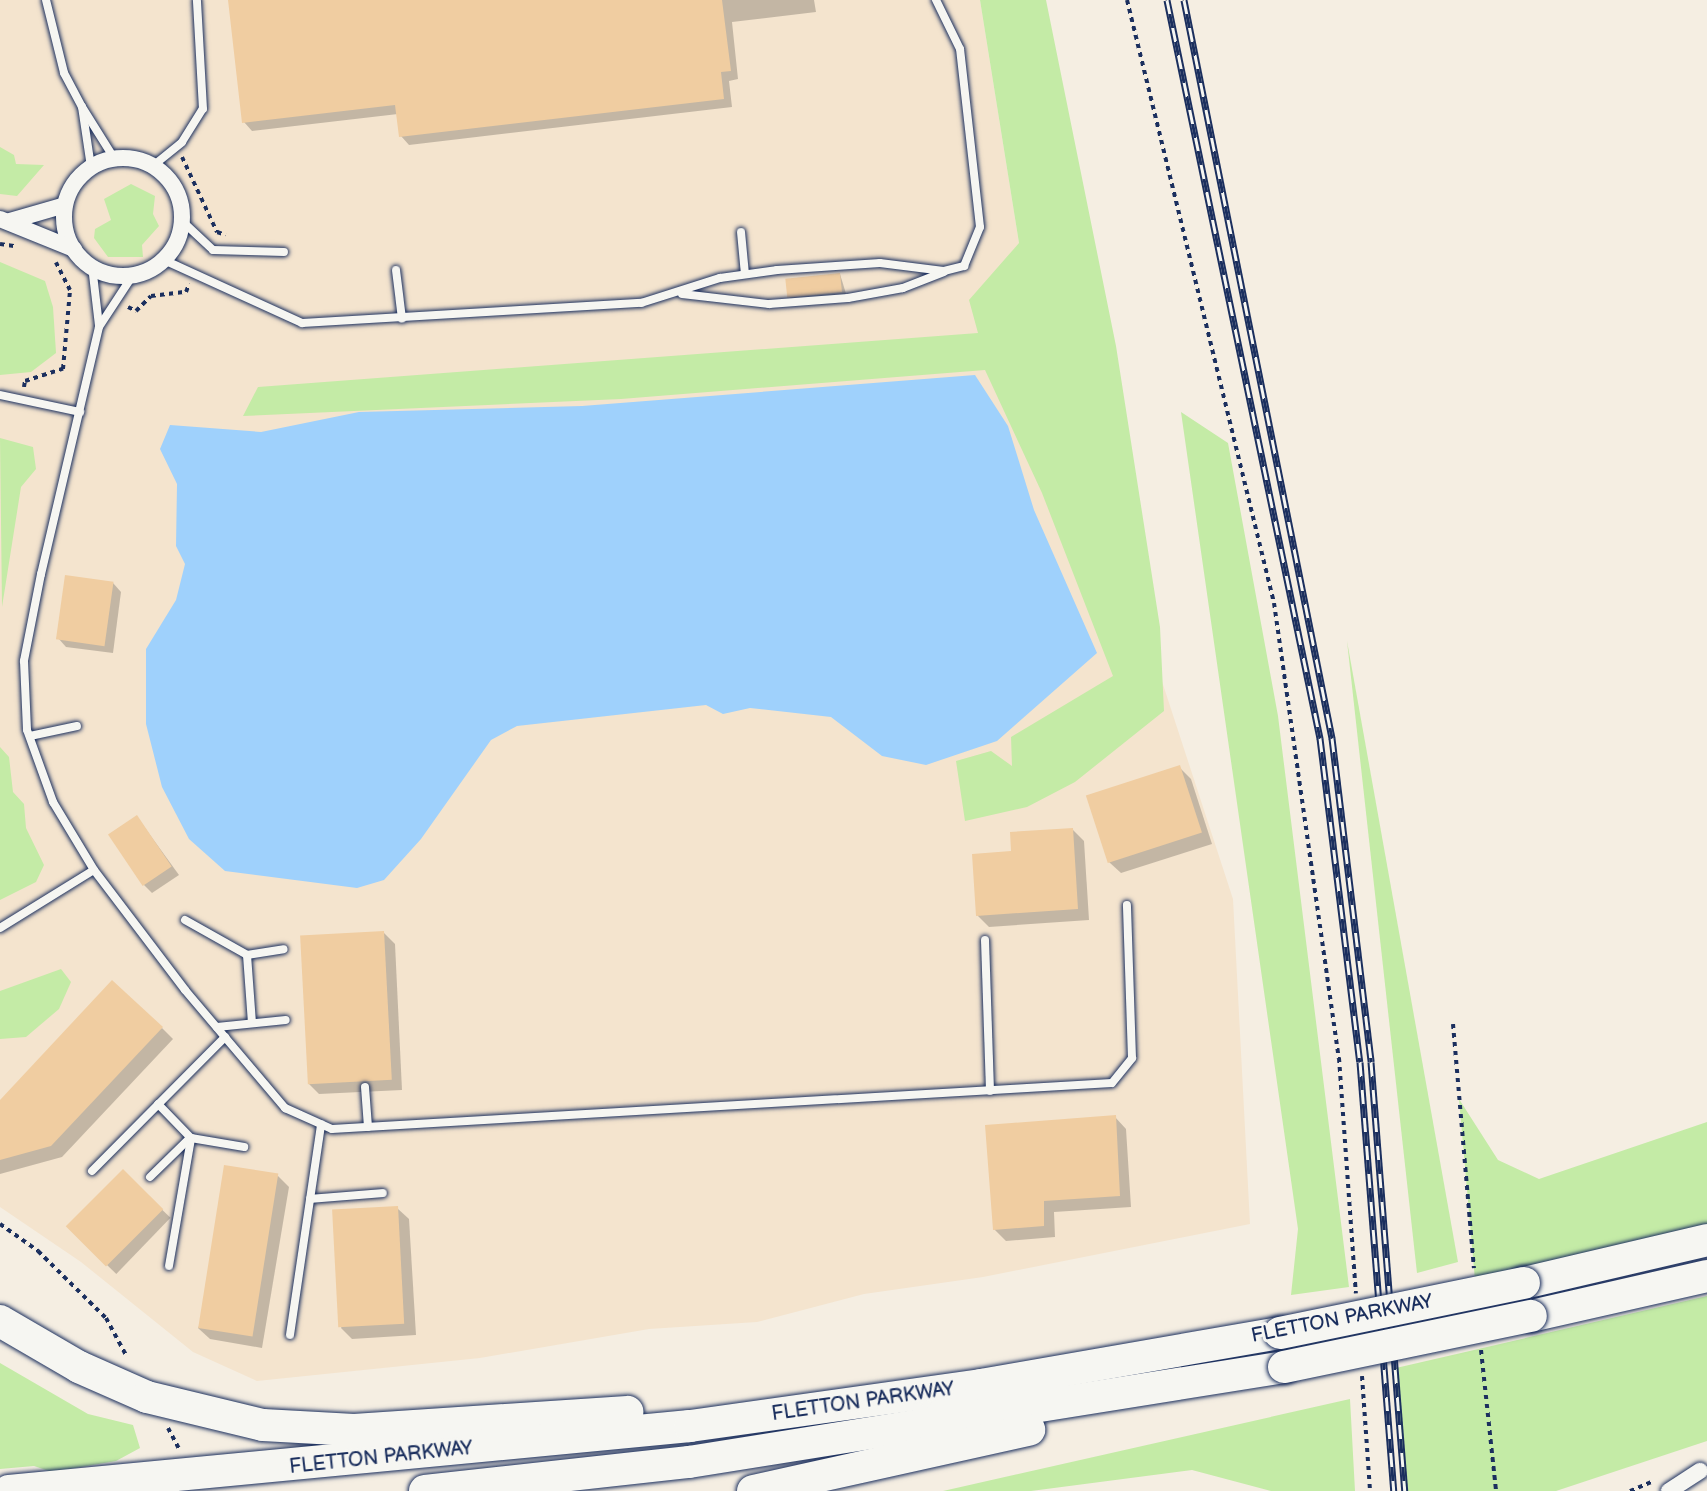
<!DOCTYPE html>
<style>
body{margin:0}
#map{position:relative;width:1707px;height:1491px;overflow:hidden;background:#f5eee2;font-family:"Balsamiq Sans",sans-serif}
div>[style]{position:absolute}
.built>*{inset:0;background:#f4e4ce}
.green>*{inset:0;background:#c4eba6}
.water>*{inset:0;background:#9fd1fc}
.shadow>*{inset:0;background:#0003;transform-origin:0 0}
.building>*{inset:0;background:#f0cda1;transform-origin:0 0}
.path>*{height:4px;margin-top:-2px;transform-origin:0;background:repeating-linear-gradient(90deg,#1b2f5e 0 4.5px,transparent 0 9px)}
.roads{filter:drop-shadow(0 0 2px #1b2f5e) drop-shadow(0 0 2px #1b2f5e)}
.lane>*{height:8px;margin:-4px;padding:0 4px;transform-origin:4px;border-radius:4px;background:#f6f6f2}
.street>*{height:16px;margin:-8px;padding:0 8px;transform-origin:8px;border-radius:8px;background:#f6f6f2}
.street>.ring{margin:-8px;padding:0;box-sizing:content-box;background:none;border:16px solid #f6f6f2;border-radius:50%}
.highway>*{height:32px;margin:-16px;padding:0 16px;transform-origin:16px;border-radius:16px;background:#f6f6f2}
.rail>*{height:7px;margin-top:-3.5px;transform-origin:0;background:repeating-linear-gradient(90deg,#f6f6f2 0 14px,#1b2f5e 0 28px);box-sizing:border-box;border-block:2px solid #1b2f5e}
.bridges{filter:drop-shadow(0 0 2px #1b2f5e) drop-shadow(0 0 2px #1b2f5e)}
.highway-bridge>*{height:32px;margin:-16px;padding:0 16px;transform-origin:16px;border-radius:16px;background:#f6f6f2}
span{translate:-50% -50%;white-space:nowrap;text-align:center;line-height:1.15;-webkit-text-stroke:6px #f6f6f2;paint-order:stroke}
.street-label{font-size:20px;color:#1b2f5e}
</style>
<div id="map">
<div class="built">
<div style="clip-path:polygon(0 0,980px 0,1019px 243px,1233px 899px,1250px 1224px,983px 1277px,864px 1294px,757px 1322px,649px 1329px,480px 1358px,257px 1381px,193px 1352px,81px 1262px,0 1207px)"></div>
</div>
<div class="green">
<div style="clip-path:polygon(980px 0,1046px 0,1116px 346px,1160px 627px,1164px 711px,1075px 782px,1027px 807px,965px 821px,956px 761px,991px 751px,1012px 766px,1011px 737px,1113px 676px,1042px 493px,985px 370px,621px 399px,243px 416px,258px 387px,978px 333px,969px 300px,1019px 243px)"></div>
<div style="clip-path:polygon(0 147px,14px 155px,16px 164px,44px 165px,17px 196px,0 194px)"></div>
<div style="clip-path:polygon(131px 184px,155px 196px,153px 214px,159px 226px,142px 245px,143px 257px,108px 257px,94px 238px,95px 229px,111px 220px,104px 199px)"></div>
<div style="clip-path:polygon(0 262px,45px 281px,53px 307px,56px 353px,31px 372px,0 375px)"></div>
<div style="clip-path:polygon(1181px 412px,1228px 443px,1278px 716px,1349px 1287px,1291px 1295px,1298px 1229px)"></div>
<div style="clip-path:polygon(0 438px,33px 447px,36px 469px,21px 487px,2px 607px)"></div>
<div style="clip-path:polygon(1347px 641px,1458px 1262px,1417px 1273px)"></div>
<div style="clip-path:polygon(0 747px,9px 757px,13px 792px,24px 804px,26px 828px,44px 865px,36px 882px,0 900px)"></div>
<div style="clip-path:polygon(61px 969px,71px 982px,59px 1009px,26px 1037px,0 1039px,0 991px)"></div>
<div style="clip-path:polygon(1459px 1099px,1498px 1160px,1539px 1179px,1707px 1122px,1707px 1227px,1475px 1280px)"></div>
<div style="clip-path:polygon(1707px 1296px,1707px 1441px,1556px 1491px,1405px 1491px,1396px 1368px)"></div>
<div style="clip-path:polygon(0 1363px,88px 1414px,133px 1425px,140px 1448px,116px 1461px,52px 1472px,34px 1466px,0 1469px)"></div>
<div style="clip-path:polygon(1350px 1399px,1355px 1491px,1271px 1491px,1192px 1470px,1031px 1491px,943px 1491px)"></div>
</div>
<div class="water">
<div style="clip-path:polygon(975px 375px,1008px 426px,1034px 510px,1097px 653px,997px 741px,926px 765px,882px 756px,831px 717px,750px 708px,723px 714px,706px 705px,517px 726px,491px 740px,421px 839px,384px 880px,357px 888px,225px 871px,189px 839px,162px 787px,146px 724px,146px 649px,176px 600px,185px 564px,176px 546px,177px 484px,160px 449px,170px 425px,261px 432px,359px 412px,582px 406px)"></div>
</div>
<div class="shadow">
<div style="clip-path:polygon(229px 0,814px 0,816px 12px,732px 22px,738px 79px,729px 81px,732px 107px,409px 145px,401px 136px,398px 114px,252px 131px,244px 122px)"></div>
<div style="clip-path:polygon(840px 274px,847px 297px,794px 301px,788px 296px)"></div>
<div style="clip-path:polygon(113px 583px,121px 592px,113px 653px,66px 647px,58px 638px)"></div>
<div style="clip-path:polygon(1179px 767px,1191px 779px,1212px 844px,1121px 873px,1109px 862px,1088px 797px)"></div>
<div style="clip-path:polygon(137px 817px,179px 875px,152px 893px,144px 885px)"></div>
<div style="clip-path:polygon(1073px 830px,1084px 841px,1089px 920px,989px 927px,977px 915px,1013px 853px)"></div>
<div style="clip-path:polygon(384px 933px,395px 944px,402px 1090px,319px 1094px,308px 1083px)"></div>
<div style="clip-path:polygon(162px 1028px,173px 1039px,62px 1157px,0 1174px,0 1102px)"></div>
<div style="clip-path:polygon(1115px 1117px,1126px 1129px,1131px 1207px,1054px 1212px,1055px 1237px,1006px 1241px,994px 1229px)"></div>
<div style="left:123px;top:1172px;width:66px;height:78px;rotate:44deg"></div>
<div style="clip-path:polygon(277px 1175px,289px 1187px,262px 1348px,210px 1339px,198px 1328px)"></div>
<div style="clip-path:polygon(397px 1208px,409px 1219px,416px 1335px,352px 1339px,341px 1328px)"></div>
</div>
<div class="building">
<div style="clip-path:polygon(228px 0,722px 0,731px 71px,721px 72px,724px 99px,399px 137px,395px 105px,242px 123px)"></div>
<div style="left:840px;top:273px;width:19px;height:55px;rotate:84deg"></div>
<div style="left:65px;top:575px;width:49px;height:65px;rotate:8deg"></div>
<div style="left:1180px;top:765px;width:71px;height:99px;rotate:72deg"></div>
<div style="left:137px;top:815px;width:62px;height:35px;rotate:56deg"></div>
<div style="clip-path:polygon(1073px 828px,1078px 909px,976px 916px,972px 854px,1011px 851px,1010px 832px)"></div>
<div style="left:384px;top:931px;width:149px;height:84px;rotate:87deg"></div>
<div style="clip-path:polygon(112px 980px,163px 1027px,51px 1146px,0 1160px,0 1100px)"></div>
<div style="clip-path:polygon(1116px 1115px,1120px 1196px,1044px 1201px,1044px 1226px,993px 1230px,985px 1125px)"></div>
<div style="left:224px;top:1165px;width:55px;height:165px;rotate:9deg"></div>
<div style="left:123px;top:1169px;width:57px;height:81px;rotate:45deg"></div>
<div style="left:398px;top:1206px;width:118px;height:66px;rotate:87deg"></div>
</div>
<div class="path">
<div style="left:1127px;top:0;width:621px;rotate:76.3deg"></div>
<div style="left:1274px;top:603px;width:460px;rotate:81.9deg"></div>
<div style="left:1339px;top:1058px;width:236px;rotate:85.9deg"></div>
<div style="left:182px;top:157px;width:83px;rotate:65deg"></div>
<div style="left:217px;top:232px;width:9px;rotate:18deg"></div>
<div style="left:0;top:244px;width:14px;rotate:8deg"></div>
<div style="left:128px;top:307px;width:9px;rotate:27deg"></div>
<div style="left:136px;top:311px;width:21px;rotate:-45deg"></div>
<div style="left:151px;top:296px;width:35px;rotate:-7deg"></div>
<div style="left:186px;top:292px;width:9px;rotate:-69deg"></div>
<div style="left:24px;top:387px;width:6px;rotate:-81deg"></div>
<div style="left:25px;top:381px;width:40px;rotate:-18deg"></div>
<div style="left:63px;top:369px;width:79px;rotate:-84.9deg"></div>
<div style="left:70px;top:290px;width:31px;rotate:-117deg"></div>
<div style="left:1453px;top:1024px;width:245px;rotate:85.1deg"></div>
<div style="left:0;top:1224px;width:47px;rotate:35.4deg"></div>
<div style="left:38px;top:1251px;width:95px;rotate:44.6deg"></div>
<div style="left:106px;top:1318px;width:42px;rotate:61.6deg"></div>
<div style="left:1481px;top:1350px;width:142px;rotate:83.9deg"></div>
<div style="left:1362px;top:1376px;width:115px;rotate:86deg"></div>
<div style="left:168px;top:1428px;width:26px;rotate:62deg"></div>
<div style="left:1630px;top:1491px;width:26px;rotate:-23deg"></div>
</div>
<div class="roads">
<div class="lane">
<div style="left:46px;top:0;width:75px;rotate:76.1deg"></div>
<div style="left:64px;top:73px;width:38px;rotate:62deg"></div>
<div style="left:154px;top:165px;width:36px;rotate:-39deg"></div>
<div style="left:182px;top:142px;width:39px;rotate:-58deg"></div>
<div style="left:203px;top:109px;width:109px;rotate:-93.2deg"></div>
<div style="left:91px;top:167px;width:61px;rotate:-98.5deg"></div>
<div style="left:82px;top:107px;width:60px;rotate:57.9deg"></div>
<div style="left:182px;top:221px;width:42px;rotate:43.1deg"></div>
<div style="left:213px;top:250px;width:71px;rotate:1.6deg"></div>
<div style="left:741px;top:232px;width:42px;rotate:84.6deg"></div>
<div style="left:164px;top:260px;width:152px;rotate:24.5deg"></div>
<div style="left:302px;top:323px;width:340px;rotate:-3.4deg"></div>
<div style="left:641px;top:303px;width:83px;rotate:-17.6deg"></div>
<div style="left:720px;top:278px;width:58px;rotate:-8deg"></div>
<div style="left:777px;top:270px;width:103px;rotate:-3.9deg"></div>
<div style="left:880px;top:263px;width:64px;rotate:7.1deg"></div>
<div style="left:944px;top:271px;width:21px;rotate:-14deg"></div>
<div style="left:964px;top:266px;width:42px;rotate:-67.7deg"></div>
<div style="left:980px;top:227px;width:179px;rotate:-96.4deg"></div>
<div style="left:960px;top:49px;width:55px;rotate:-116.1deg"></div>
<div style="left:92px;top:266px;width:60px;rotate:83.3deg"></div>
<div style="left:396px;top:270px;width:49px;rotate:83deg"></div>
<div style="left:133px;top:275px;width:62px;rotate:123.2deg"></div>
<div style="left:99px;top:327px;width:254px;rotate:103.2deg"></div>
<div style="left:41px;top:574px;width:89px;rotate:101.1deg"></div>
<div style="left:24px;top:661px;width:69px;rotate:87.5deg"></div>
<div style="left:27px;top:730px;width:77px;rotate:70.1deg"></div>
<div style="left:53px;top:802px;width:79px;rotate:58.9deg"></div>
<div style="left:94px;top:870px;width:151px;rotate:52.8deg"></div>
<div style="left:185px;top:990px;width:155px;rotate:49.7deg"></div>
<div style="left:285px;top:1108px;width:51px;rotate:24.1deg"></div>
<div style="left:332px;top:1129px;width:781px;rotate:-3.38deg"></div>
<div style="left:1112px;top:1083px;width:32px;rotate:-51deg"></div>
<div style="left:1132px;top:1058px;width:153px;rotate:-91.9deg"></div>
<div style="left:682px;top:294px;width:88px;rotate:6.6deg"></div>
<div style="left:769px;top:304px;width:79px;rotate:-4.3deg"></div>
<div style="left:848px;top:298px;width:56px;rotate:-10.3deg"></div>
<div style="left:903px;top:288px;width:44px;rotate:-21.3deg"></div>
<div style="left:0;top:395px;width:82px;rotate:12deg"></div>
<div style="left:30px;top:736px;width:48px;rotate:-12deg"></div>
<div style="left:185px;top:920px;width:71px;rotate:29.4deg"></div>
<div style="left:247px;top:955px;width:37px;rotate:-9deg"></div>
<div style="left:0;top:928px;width:110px;rotate:-31.7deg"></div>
<div style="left:985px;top:940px;width:151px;rotate:88.1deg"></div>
<div style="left:247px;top:955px;width:68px;rotate:85.8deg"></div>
<div style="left:217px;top:1027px;width:69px;rotate:-5.8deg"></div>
<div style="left:365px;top:1087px;width:40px;rotate:85.7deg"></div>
<div style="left:158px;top:1104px;width:47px;rotate:45.9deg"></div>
<div style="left:191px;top:1138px;width:54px;rotate:9.6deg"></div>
<div style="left:92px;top:1171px;width:189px;rotate:-45.2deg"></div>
<div style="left:150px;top:1177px;width:56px;rotate:-44.3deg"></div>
<div style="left:310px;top:1199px;width:73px;rotate:-4.7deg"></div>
<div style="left:169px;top:1266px;width:130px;rotate:-80.2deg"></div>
<div style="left:290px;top:1335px;width:213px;rotate:-81.6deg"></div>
</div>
<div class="street">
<div class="ring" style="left:64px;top:158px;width:102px;height:102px"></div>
<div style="left:0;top:219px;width:80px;rotate:22.1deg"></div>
<div style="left:10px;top:221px;width:57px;rotate:-16.2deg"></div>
<div style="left:1669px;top:1491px;width:37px;rotate:-33deg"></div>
</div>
<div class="highway">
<div style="left:1524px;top:1283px;width:188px;rotate:-13.2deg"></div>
<div style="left:1531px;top:1316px;width:180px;rotate:-12.8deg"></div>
<div style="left:0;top:1321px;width:91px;rotate:30.2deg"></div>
<div style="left:79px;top:1367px;width:74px;rotate:23.8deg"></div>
<div style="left:147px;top:1397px;width:119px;rotate:13.6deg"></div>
<div style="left:263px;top:1425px;width:91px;rotate:3.1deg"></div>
<div style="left:354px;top:1430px;width:274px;rotate:-3.8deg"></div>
<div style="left:9px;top:1491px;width:684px;rotate:-5.45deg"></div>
<div style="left:690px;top:1426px;width:294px;rotate:-8deg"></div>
<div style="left:981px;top:1385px;width:303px;rotate:-9.9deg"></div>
<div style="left:425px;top:1491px;width:266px;rotate:-6.3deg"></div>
<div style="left:689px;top:1462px;width:603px;rotate:-9.07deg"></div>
<div style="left:753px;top:1491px;width:283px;rotate:-12.5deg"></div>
</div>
</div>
<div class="rail">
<div style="left:1167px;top:0;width:754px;rotate:78.29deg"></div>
<div style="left:1320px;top:738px;width:326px;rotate:83deg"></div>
<div style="left:1360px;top:1062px;width:430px;rotate:85.5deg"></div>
<div style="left:1184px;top:0;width:753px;rotate:78.66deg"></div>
<div style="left:1332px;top:738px;width:326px;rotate:83.1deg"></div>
<div style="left:1371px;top:1062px;width:430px;rotate:85.5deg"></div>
</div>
<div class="bridges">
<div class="highway-bridge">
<div style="left:1280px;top:1333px;width:249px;rotate:-11.6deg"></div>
<div style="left:1284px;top:1367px;width:252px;rotate:-11.7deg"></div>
</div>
</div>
<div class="street-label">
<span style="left:1342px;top:1319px;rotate:-11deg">FLETTON PARKWAY</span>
<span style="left:863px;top:1402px;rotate:-8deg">FLETTON PARKWAY</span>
<span style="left:381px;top:1458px;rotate:-6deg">FLETTON PARKWAY</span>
</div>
</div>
